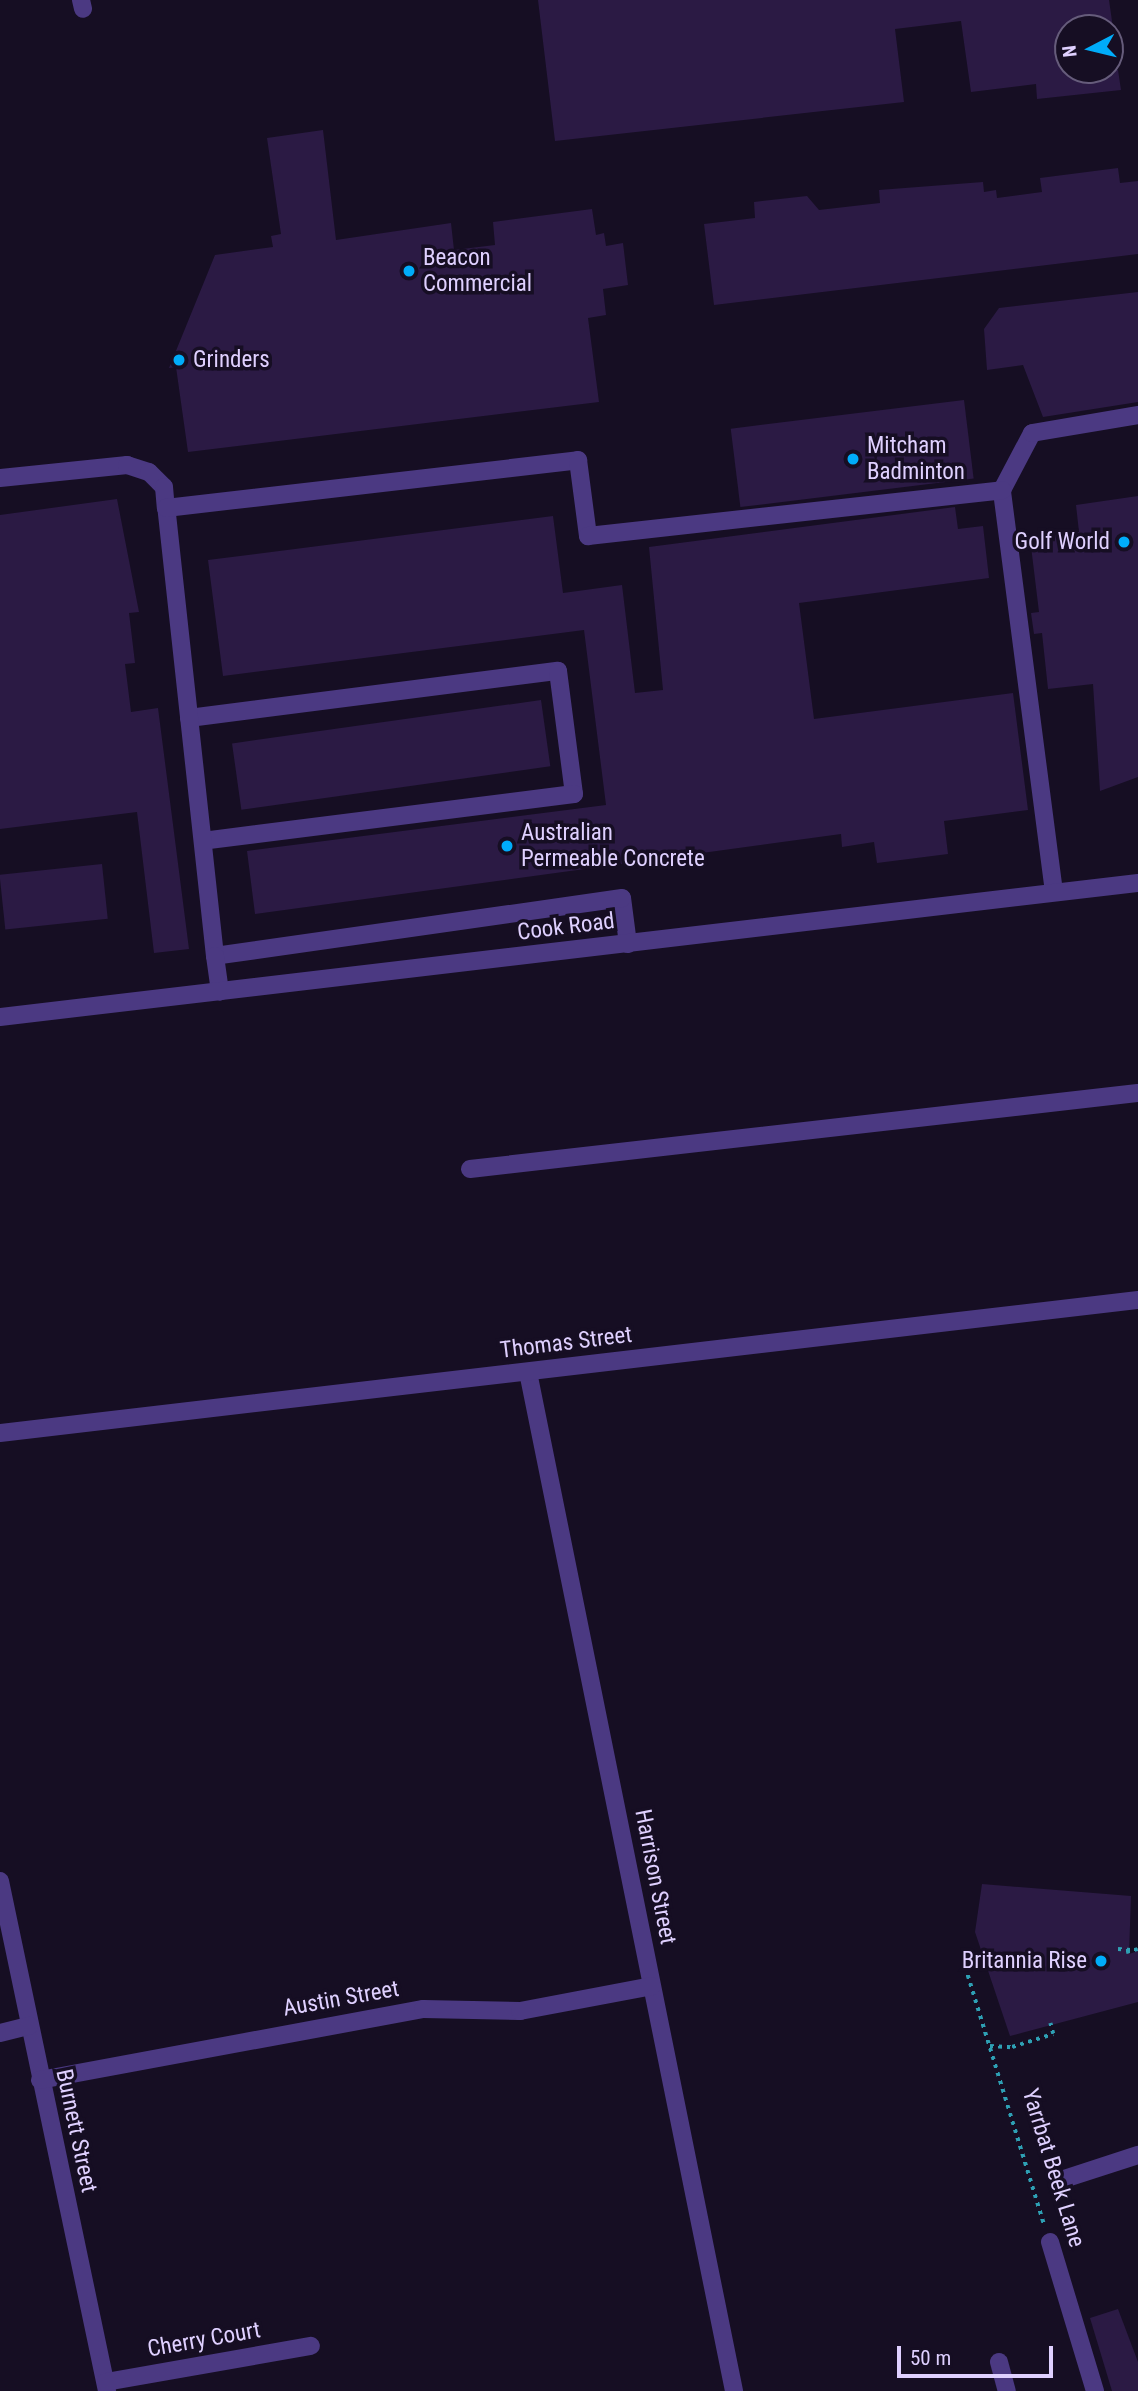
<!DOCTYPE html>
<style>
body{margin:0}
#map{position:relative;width:1138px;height:2391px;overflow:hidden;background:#160e23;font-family:"Roboto Condensed",sans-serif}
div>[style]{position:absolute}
.building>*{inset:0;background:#2b1a44;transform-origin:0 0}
.path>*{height:3.5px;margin-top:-1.75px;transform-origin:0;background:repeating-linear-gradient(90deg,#2ea0b4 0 3.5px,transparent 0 8.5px)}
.minor>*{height:18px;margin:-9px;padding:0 9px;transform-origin:9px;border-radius:9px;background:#4b3982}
.dots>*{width:19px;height:19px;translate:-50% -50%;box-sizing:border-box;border:4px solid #160e23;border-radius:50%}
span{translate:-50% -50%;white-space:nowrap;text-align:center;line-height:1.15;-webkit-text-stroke:7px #160e23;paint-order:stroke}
.poi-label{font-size:23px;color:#dfd0ff}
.left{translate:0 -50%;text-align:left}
.right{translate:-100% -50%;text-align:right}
.street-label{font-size:23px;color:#dfd0ff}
.north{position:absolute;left:1054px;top:14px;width:70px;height:70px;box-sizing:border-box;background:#160e23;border:2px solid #665c7b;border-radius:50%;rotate:263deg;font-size:19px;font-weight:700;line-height:28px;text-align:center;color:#dfd0ff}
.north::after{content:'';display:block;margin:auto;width:24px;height:32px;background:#00acfa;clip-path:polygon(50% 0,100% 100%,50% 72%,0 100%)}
.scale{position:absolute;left:897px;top:2346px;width:156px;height:32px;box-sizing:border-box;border:4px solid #dfd0ff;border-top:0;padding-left:9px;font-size:21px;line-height:24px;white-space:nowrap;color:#dfd0ff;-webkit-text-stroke:5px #160e23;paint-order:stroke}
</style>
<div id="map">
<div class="building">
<div style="clip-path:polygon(538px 0,1109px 0,1113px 28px,1068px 28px,1068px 70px,1118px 70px,1121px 90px,1037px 99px,1036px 84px,971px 92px,961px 21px,895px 29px,904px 102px,555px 141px)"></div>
<div style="clip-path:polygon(323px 130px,336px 240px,451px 223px,454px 250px,495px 245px,493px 222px,592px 209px,596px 235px,604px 233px,606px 246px,623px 243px,628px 285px,603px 289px,606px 315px,588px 318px,599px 402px,188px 452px,176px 367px,169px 368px,215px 255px,273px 247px,271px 236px,281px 234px,267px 138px)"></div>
<div style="clip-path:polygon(1118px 168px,1120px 183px,1138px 181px,1138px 254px,714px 305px,704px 224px,755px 218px,754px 202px,807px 196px,819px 210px,880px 203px,879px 190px,983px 182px,984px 192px,996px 190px,997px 198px,1042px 192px,1040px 178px)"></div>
<div style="clip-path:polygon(1138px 292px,1138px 402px,1043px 417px,1023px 365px,987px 370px,984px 329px,999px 308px)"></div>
<div style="left:964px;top:400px;width:79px;height:235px;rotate:83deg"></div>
<div style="clip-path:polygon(1138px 496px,1138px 777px,1100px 791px,1093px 684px,1048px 689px,1042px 633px,1034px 634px,1031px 613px,1039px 612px,1030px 538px,1079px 532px,1076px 505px)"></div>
<div style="clip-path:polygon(117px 499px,139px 612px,129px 613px,135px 663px,125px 664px,131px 712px,158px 708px,189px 949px,154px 953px,137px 812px,0 829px,0 515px)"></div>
<div style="clip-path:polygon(955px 507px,958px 529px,983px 526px,989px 578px,799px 603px,814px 719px,1013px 693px,1028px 810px,944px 821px,948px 854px,877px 863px,874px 842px,842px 847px,841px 834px,255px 914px,247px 851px,606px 805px,584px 630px,223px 676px,208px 560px,553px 516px,563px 593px,622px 585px,635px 693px,663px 690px,649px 547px)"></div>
<div style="left:541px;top:700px;width:67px;height:312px;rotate:82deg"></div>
<div style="left:102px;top:864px;width:55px;height:103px;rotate:84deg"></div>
<div style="clip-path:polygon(982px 1884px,1131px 1896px,1129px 1954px,1138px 1951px,1138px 2002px,1010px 2036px,975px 1932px)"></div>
<div style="clip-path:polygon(1118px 2309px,1138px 2362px,1138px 2391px,1112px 2391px,1090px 2318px)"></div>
</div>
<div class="path">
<div style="left:1118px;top:1949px;width:13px;rotate:4deg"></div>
<div style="left:1126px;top:1952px;width:12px;rotate:-14deg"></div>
<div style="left:963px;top:1959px;width:280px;rotate:73deg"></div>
<div style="left:990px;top:2046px;width:22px;rotate:3deg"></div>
<div style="left:1012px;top:2047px;width:43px;rotate:-17.6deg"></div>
<div style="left:1053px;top:2034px;width:11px;rotate:-105deg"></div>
</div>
<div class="minor">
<div style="left:81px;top:0;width:9px;rotate:77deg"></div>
<div style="left:0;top:478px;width:128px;rotate:-5.8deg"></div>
<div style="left:127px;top:465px;width:23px;rotate:18deg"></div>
<div style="left:149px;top:472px;width:21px;rotate:45deg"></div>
<div style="left:164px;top:487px;width:21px;rotate:85deg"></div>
<div style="left:189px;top:718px;width:372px;rotate:-7.3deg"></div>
<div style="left:558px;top:671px;width:124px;rotate:82.6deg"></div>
<div style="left:574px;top:794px;width:374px;rotate:172.8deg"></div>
<div style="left:1054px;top:892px;width:405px;rotate:-97.4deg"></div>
<div style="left:1002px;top:490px;width:64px;rotate:-62.2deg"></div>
<div style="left:1032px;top:433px;width:108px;rotate:-9.6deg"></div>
<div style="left:628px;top:944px;width:46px;rotate:-97.4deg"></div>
<div style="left:622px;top:898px;width:411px;rotate:171.9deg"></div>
<div style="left:215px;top:956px;width:451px;rotate:-96.2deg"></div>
<div style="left:166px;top:508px;width:415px;rotate:-6.6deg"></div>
<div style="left:578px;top:460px;width:77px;rotate:82.5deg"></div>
<div style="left:588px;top:536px;width:417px;rotate:-6.3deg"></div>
<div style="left:215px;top:956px;width:36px;rotate:82deg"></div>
<div style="left:0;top:1017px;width:1146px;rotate:-6.72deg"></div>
<div style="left:470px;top:1169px;width:672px;rotate:-6.49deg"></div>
<div style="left:528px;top:1372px;width:1040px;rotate:78.57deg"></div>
<div style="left:0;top:1433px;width:1146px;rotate:-6.67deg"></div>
<div style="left:0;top:1881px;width:521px;rotate:78.15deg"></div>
<div style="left:0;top:2033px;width:30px;rotate:-14deg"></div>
<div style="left:40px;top:2080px;width:390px;rotate:-10.5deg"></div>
<div style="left:423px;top:2009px;width:97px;rotate:1.2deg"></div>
<div style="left:520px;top:2011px;width:134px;rotate:-10.7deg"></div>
<div style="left:1064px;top:2179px;width:78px;rotate:-18deg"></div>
<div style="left:1050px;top:2242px;width:156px;rotate:73.2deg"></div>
<div style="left:999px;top:2362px;width:30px;rotate:75deg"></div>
<div style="left:106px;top:2382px;width:208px;rotate:-10deg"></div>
</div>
<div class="dots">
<div style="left:409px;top:271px;background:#00acfa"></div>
<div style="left:179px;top:360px;background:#00acfa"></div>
<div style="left:853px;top:459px;background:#00acfa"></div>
<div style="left:1124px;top:542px;background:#00acfa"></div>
<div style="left:507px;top:846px;background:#00acfa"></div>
<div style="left:1101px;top:1961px;background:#00acfa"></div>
</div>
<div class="poi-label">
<span class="left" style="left:423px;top:271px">Beacon<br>Commercial</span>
<span class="left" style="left:193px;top:360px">Grinders</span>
<span class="left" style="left:867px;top:459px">Mitcham<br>Badminton</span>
<span class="right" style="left:1110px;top:542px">Golf World</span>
<span class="left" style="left:521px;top:846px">Australian<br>Permeable Concrete</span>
<span class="right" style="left:1087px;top:1961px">Britannia Rise</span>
</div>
<div class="street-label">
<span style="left:566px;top:927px;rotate:-7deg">Cook Road</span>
<span style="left:566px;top:1343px;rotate:-7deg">Thomas Street</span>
<span style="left:655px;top:1877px;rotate:79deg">Harrison Street</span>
<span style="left:341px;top:1999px;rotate:-10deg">Austin Street</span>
<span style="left:76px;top:2131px;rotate:78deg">Burnett Street</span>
<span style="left:1053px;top:2168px;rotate:73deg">Yarrbat Beek Lane</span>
<span style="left:204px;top:2340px;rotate:-10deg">Cherry Court</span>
</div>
<div class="north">N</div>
<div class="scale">50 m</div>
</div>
